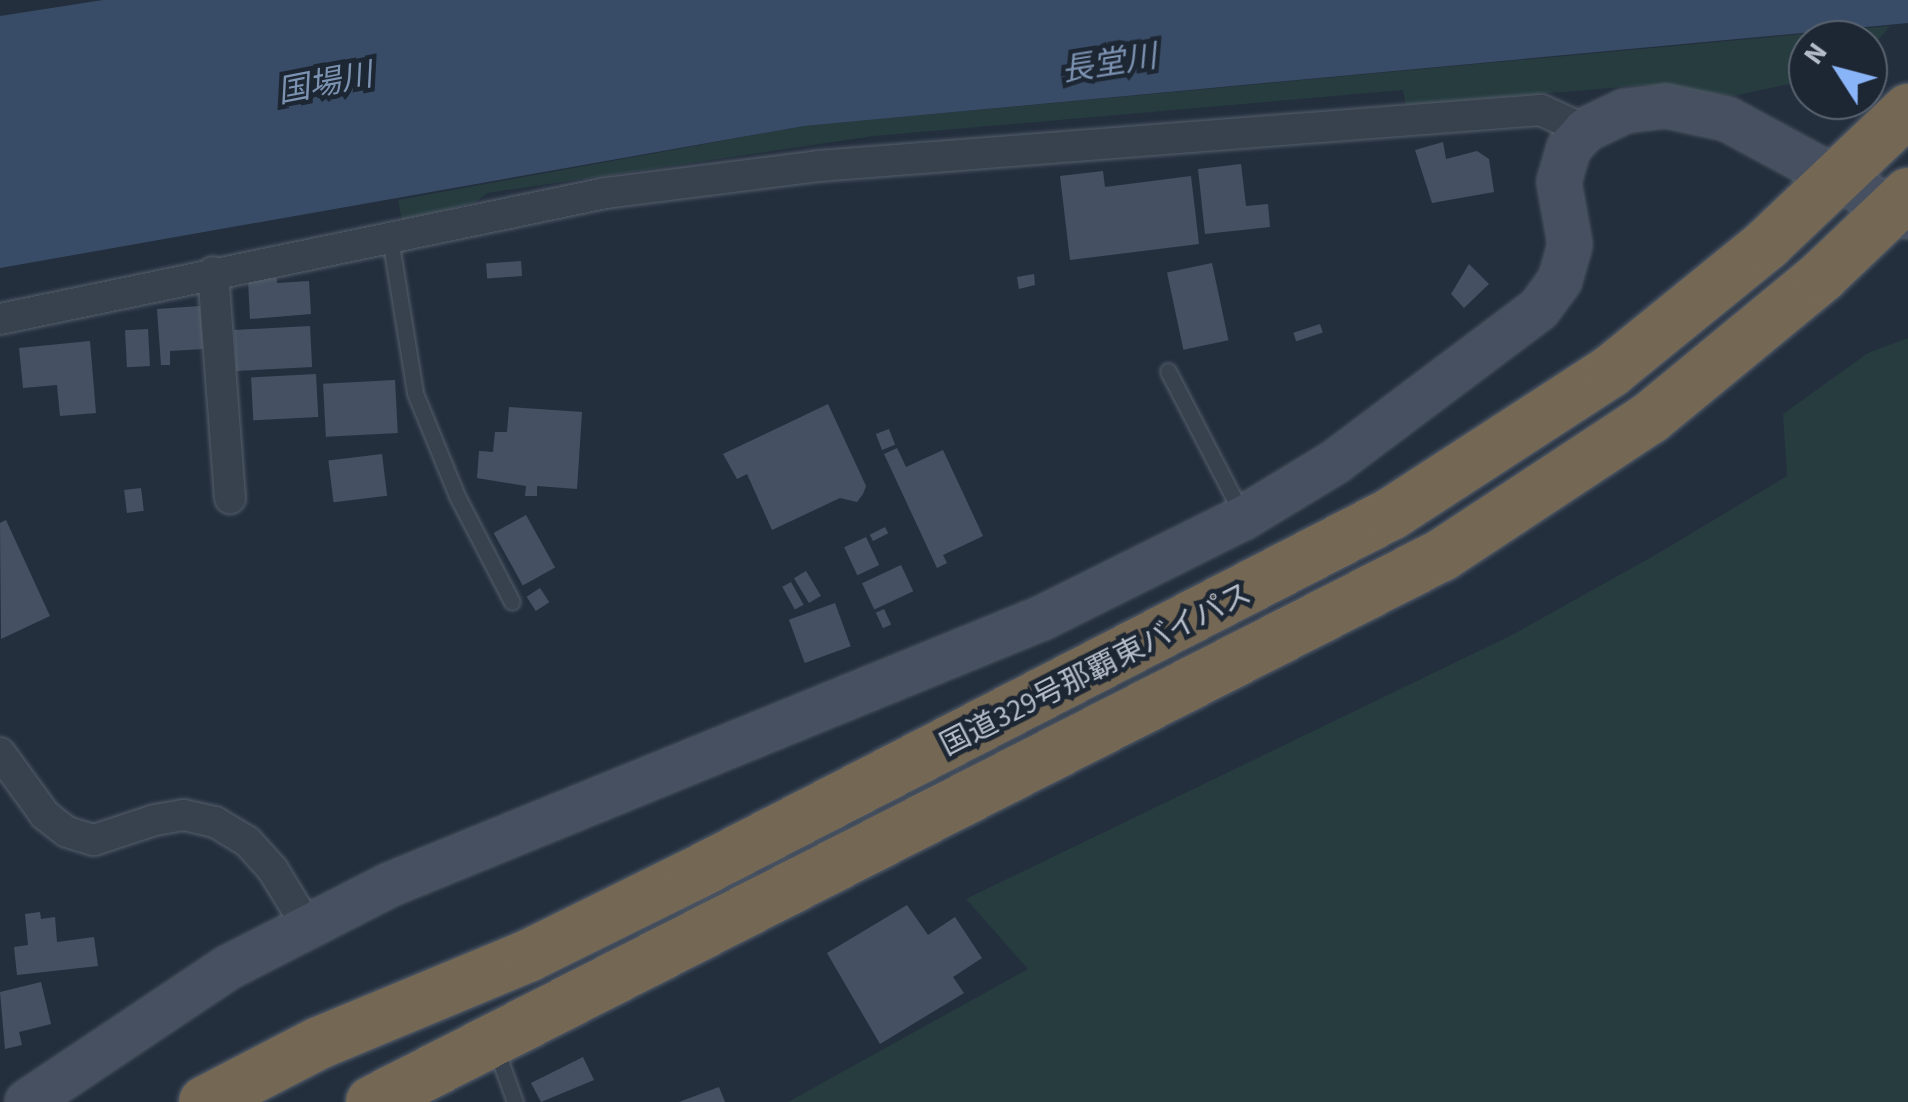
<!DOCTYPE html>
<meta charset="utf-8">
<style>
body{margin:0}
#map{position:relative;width:1908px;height:1102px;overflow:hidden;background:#242f3e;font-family:"Source Sans 3","Noto Sans JP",sans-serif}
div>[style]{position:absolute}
.green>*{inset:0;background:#263c3f}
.water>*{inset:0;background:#394c67}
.building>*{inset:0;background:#455162;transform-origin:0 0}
.roads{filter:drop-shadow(0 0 2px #565f6c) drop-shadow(0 0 2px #565f6c)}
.lane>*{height:15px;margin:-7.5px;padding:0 7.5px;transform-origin:7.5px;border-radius:7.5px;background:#38414e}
.street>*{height:30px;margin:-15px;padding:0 15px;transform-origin:15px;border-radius:15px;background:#38414e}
.secondary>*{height:42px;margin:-21px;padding:0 21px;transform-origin:21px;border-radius:21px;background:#465061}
.highway>*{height:52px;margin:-26px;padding:0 26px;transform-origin:26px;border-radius:26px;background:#746855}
span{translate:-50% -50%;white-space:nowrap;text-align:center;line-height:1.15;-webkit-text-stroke:9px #1d2633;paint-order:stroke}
.street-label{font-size:30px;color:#b4bcc9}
.water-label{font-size:32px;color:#7c92b1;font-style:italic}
.north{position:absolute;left:1788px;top:20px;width:100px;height:100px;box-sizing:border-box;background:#1d2633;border:2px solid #59626f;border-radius:50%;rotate:306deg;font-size:28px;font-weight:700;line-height:40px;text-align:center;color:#b4bcc9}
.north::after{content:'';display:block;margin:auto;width:35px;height:45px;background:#8ab4f8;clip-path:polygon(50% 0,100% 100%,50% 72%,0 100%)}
</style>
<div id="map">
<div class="green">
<div style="clip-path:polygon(1890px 26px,1868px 52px,1868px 40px,1808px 40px,1808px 80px,1733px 96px,1646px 85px,1406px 105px,1403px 90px,874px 136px,487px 193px,476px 202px,402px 220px,398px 200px,804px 126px)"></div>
<div style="clip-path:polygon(1908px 338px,1908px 1102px,788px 1102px,1028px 969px,966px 899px,1512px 635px,1657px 554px,1787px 476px,1783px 414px,1868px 353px)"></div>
</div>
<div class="water">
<div style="clip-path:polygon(103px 0,1908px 0,1908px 23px,804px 126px,0 268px,0 16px)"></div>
</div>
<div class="building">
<div style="clip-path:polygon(1443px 142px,1446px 159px,1477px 151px,1489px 159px,1494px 192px,1432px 203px,1415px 150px)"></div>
<div style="clip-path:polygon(1241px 164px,1246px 206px,1268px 204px,1270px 227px,1205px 234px,1198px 169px)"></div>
<div style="clip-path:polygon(1103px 171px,1105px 187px,1191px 176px,1199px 244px,1070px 260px,1060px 176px)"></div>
<div style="left:521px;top:261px;width:15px;height:35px;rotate:86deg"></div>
<div style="left:1212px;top:263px;width:79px;height:46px;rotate:78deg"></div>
<div style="clip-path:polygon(1469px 264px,1489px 284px,1464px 308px,1451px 294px)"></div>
<div style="clip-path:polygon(1034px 274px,1035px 285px,1019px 289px,1017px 277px)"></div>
<div style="clip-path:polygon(277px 278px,277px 283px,309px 281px,311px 314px,250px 319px,248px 280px)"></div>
<div style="clip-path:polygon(200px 306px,203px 349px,170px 351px,170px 365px,161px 365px,157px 309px)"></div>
<div style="left:1320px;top:324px;width:9px;height:28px;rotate:72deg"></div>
<div style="left:310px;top:326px;width:41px;height:76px;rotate:87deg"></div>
<div style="left:148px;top:329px;width:37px;height:23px;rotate:87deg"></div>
<div style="clip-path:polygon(90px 341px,96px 413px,60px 416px,57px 385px,23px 388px,19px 348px)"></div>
<div style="left:316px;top:374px;width:43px;height:65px;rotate:87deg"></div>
<div style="left:395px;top:380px;width:53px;height:72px;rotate:87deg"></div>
<div style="clip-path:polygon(828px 404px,866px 486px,863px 494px,857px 502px,840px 498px,772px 530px,747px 474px,737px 479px,723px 454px)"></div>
<div style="clip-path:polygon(509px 407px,582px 412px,577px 489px,537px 486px,537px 496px,525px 496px,526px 486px,477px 478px,479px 451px,493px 452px,495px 432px,507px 432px)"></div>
<div style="left:889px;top:429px;width:17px;height:14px;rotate:69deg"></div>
<div style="clip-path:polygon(897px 448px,906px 467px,943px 450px,983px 536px,943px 555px,947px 563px,937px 568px,884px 454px)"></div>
<div style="left:382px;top:454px;width:42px;height:54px;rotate:83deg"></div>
<div style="left:141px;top:488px;width:23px;height:17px;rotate:83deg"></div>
<div style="left:526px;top:515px;width:60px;height:37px;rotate:61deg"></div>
<div style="clip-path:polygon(6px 520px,50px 616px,1px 639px,0 523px)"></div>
<div style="left:885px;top:527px;width:7px;height:17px;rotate:63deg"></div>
<div style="left:866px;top:537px;width:31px;height:24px;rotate:65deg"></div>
<div style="left:901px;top:565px;width:29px;height:43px;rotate:65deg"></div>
<div style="left:806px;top:571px;width:29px;height:14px;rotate:59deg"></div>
<div style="left:791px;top:582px;width:26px;height:10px;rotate:61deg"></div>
<div style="left:540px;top:588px;width:17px;height:16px;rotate:57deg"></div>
<div style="left:835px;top:603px;width:46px;height:49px;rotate:70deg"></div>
<div style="left:884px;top:609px;width:17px;height:9px;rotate:65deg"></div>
<div style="clip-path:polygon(907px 905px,928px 935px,955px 917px,982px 958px,953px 977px,964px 993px,880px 1044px,827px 953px)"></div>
<div style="clip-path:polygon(40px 912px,41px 919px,55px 917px,57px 942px,94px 937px,98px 966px,17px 975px,14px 947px,28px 945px,25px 914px)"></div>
<div style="clip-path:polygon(41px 982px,51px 1024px,19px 1032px,22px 1045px,5px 1049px,0 992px)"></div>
<div style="clip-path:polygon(583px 1057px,594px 1080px,541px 1102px,531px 1083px)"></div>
<div style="clip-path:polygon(719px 1087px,725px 1102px,679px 1102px)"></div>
</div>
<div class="roads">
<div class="lane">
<div style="left:390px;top:238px;width:157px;rotate:80.8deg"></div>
<div style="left:415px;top:393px;width:111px;rotate:67.8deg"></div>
<div style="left:457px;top:496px;width:119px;rotate:62.6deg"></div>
<div style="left:1168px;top:371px;width:161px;rotate:62.6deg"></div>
<div style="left:496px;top:1049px;width:56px;rotate:70.3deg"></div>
</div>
<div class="street">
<div style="left:213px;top:272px;width:227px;rotate:85.7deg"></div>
<div style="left:0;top:319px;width:619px;rotate:-11.75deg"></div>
<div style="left:606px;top:193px;width:215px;rotate:-7.2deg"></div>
<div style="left:819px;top:166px;width:724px;rotate:-4.44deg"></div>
<div style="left:1541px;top:110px;width:48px;rotate:24.4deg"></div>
<div style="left:0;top:753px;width:77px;rotate:54deg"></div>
<div style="left:45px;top:815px;width:28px;rotate:38deg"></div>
<div style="left:67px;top:832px;width:28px;rotate:17deg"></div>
<div style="left:94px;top:840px;width:64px;rotate:-18.2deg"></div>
<div style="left:155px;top:820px;width:29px;rotate:-10deg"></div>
<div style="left:184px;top:815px;width:32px;rotate:13deg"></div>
<div style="left:215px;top:822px;width:37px;rotate:31deg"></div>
<div style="left:247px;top:841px;width:39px;rotate:48deg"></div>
<div style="left:273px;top:870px;width:66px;rotate:58.7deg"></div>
</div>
<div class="secondary">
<div style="left:27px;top:1102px;width:241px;rotate:-33.8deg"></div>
<div style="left:227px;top:968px;width:182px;rotate:-27.1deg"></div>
<div style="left:389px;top:885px;width:705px;rotate:-22.24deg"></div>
<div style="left:1042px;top:618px;width:225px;rotate:-26.5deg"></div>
<div style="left:1243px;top:518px;width:108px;rotate:-31.3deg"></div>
<div style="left:1335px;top:462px;width:255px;rotate:-36.9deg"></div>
<div style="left:1539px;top:309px;width:36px;rotate:-54deg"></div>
<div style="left:1560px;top:280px;width:37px;rotate:-74deg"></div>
<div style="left:1570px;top:244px;width:63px;rotate:-100.1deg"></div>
<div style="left:1559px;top:182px;width:35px;rotate:-74deg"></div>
<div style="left:1569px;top:148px;width:24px;rotate:-48deg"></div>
<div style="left:1585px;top:130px;width:44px;rotate:-25.4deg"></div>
<div style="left:1625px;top:111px;width:41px;rotate:-7deg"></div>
<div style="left:1666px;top:106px;width:62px;rotate:12deg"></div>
<div style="left:1727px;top:119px;width:206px;rotate:28.4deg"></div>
</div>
<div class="highway">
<div style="left:205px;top:1102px;width:128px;rotate:-27.4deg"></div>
<div style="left:319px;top:1043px;width:229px;rotate:-22.6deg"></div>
<div style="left:530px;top:955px;width:183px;rotate:-26.3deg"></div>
<div style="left:694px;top:874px;width:784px;rotate:-27.32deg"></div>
<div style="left:1391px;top:514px;width:262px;rotate:-33deg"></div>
<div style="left:1611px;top:371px;width:201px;rotate:-39.1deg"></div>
<div style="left:1767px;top:244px;width:195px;rotate:-43.5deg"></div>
<div style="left:372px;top:1102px;width:1202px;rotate:-27.08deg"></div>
<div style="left:1442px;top:555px;width:249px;rotate:-33.4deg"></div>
<div style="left:1650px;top:418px;width:223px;rotate:-39.5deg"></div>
<div style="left:1822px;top:276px;width:119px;rotate:-43.6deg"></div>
</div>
</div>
<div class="street-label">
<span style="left:1096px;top:670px;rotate:-27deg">国道329号那覇東バイパス</span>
</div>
<div class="water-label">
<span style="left:1109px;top:64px;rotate:-9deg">長堂川</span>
<span style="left:325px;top:84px;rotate:-11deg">国場川</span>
</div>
<div class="north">N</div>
</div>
